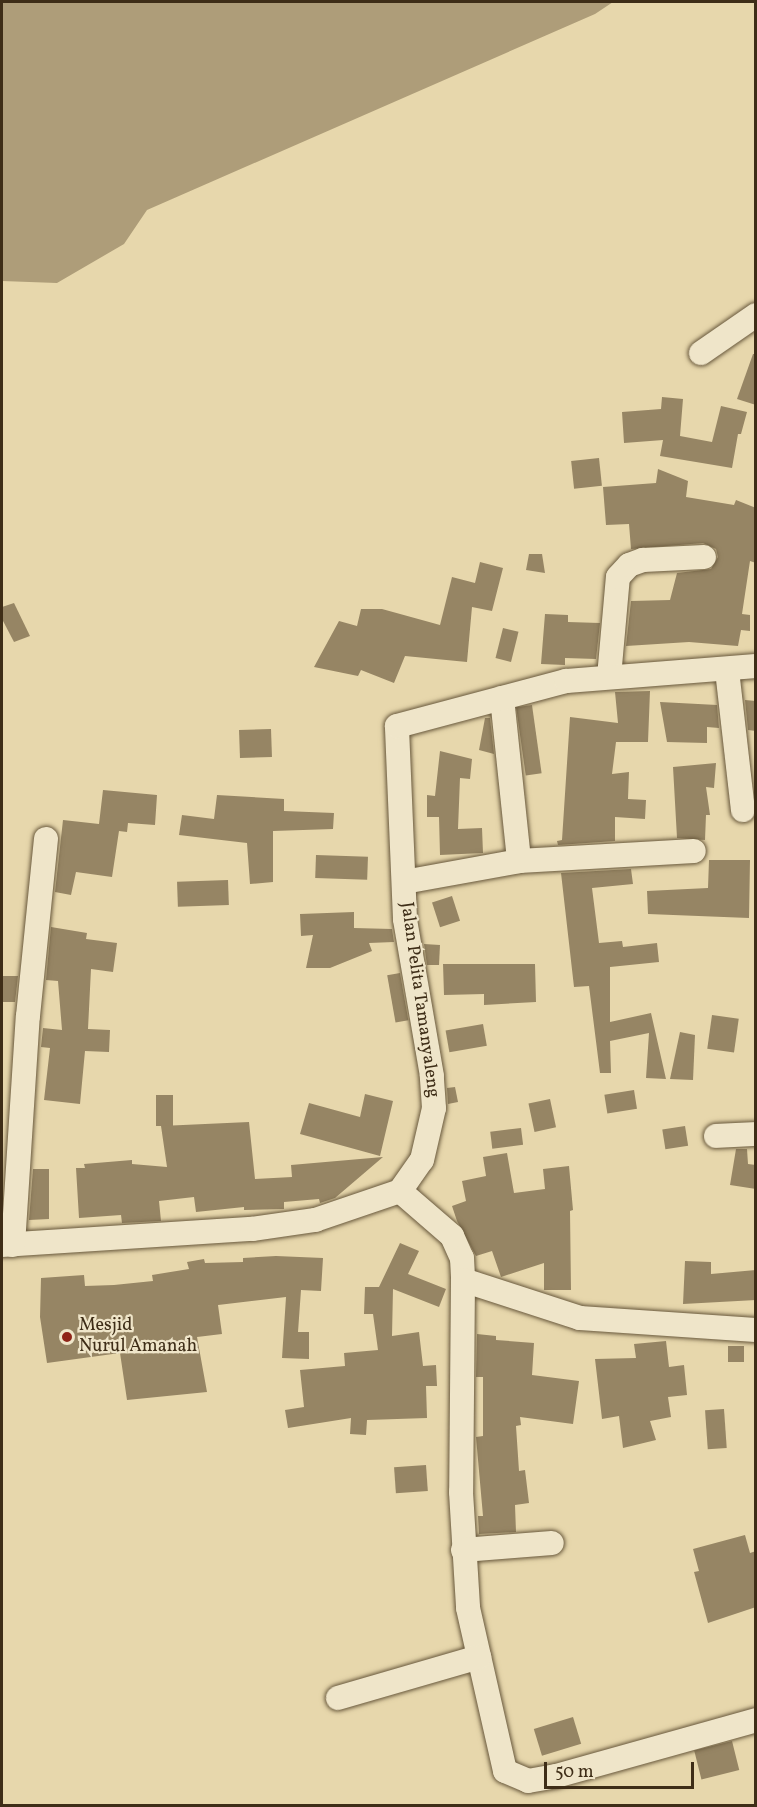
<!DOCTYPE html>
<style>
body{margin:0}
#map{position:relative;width:757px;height:1807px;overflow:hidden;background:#e7d7ac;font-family:Vollkorn,serif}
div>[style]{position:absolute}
.water>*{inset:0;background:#ae9d79}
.building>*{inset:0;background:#968564;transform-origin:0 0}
.roads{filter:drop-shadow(0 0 2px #68583c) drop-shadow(0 0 2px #68583c)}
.minor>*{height:24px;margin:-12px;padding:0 12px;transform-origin:12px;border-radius:12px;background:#efe5c9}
.dots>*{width:16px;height:16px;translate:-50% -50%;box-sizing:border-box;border:3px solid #efe5c9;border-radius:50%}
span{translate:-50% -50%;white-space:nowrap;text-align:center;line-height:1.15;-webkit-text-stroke:4.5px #efe5c9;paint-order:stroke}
.street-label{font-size:18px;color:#3e2d17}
.poi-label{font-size:18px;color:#3e2d17}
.left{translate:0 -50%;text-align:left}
.frame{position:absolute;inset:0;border:3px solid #3e2d17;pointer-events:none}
.scale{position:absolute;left:544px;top:1762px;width:150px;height:27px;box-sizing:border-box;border:3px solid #3e2d17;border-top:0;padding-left:8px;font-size:18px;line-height:21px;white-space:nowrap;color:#3e2d17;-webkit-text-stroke:4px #efe5c9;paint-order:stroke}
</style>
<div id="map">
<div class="water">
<div style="clip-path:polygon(2px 2px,613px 2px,595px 14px,147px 210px,124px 244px,57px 283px,2px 281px)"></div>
</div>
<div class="building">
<div style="clip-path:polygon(753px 354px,756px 354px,756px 405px,737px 399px)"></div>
<div style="clip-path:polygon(662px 397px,683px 399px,680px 436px,712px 442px,721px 406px,747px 412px,741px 434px,738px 434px,732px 468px,660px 456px,663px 440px,624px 443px,622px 412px,661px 409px)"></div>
<div style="left:599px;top:458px;width:28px;height:28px;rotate:84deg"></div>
<div style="clip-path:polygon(658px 469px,688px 481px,686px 497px,734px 505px,736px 500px,756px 508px,756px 563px,750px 561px,742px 614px,750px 615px,750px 631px,741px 630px,738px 646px,689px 642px,626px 646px,631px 601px,670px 600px,677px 573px,711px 569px,718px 557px,716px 549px,703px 543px,631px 549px,629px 524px,606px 525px,603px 487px,656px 483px)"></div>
<div style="clip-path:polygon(529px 554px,542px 554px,545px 573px,526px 570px)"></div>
<div style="clip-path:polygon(480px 562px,503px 568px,492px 611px,472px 607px,467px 662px,405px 656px,394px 683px,361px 670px,358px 676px,314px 667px,339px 621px,357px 626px,361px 609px,382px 609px,440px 625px,452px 577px,475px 583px)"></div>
<div style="clip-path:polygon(14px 603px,30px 636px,14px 642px,2px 619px,2px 607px)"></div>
<div style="clip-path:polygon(545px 614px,568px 615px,568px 622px,600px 623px,596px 659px,565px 658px,565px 665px,541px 664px)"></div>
<div style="left:503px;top:628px;width:16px;height:31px;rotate:14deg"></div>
<div style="clip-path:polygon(650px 691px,648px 742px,616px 742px,612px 774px,629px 772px,628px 799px,646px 800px,645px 819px,615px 817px,615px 841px,558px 845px,557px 841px,562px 840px,570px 717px,618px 723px,615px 692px)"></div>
<div style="clip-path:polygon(745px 700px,756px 701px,756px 731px,748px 730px)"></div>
<div style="clip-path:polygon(660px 702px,717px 705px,719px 728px,707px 727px,707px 743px,667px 742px)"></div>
<div style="left:532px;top:705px;width:69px;height:16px;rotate:82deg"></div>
<div style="clip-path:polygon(485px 718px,490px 718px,494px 754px,479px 750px)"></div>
<div style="left:271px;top:729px;width:28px;height:32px;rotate:88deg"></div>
<div style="clip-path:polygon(440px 751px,472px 759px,470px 779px,460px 778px,458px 829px,482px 828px,483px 853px,440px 855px,439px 817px,427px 817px,427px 795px,435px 796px)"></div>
<div style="clip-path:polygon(716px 763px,714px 788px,706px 787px,710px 815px,706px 815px,705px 840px,677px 838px,673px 767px)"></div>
<div style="clip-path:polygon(103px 790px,157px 795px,155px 825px,128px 823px,127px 832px,119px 831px,112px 877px,76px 872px,71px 895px,55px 892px,63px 820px,99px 824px)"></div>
<div style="clip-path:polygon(217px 795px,284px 799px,284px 811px,334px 813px,333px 829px,273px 831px,273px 882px,250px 884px,247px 843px,179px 835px,182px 815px,214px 819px)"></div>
<div style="left:316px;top:855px;width:52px;height:23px;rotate:2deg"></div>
<div style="clip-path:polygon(709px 860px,750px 860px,749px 918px,648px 914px,647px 891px,708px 888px)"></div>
<div style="clip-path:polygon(631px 869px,633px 884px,592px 888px,599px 943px,622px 941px,623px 947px,657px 943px,659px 962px,610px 967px,610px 1022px,651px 1013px,666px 1079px,646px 1078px,649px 1033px,610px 1041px,611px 1073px,600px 1073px,589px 986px,574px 987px,561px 873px)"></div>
<div style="left:228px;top:880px;width:25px;height:51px;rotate:88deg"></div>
<div style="left:452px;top:896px;width:26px;height:21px;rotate:72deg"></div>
<div style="clip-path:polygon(354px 912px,354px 928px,392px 929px,394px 942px,369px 943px,372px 951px,330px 968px,306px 968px,313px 935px,301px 936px,300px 914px)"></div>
<div style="clip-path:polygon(51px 927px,87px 933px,86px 939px,117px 943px,113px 972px,91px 969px,88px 1029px,110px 1030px,109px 1052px,85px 1051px,80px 1104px,44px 1100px,50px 1048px,41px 1047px,43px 1028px,62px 1030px,58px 981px,46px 980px)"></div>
<div style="clip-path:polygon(424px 944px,440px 945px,439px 965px,427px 965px)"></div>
<div style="clip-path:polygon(443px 964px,535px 964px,536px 1002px,484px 1005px,484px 994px,444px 995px)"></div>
<div style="left:400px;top:973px;width:48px;height:13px;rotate:80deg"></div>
<div style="clip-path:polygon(2px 976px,18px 976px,15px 1002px,2px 1002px)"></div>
<div style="left:712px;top:1015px;width:27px;height:34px;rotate:8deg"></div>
<div style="left:483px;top:1024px;width:22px;height:38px;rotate:80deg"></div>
<div style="clip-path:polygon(680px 1032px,695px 1035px,693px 1080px,670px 1079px)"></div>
<div style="clip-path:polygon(455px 1087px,458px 1102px,448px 1104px,447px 1088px)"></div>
<div style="left:634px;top:1090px;width:19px;height:30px;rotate:81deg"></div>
<div style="clip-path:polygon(365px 1094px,393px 1101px,380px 1156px,300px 1134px,309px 1103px,360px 1117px)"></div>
<div style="left:156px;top:1095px;width:17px;height:31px"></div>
<div style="left:550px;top:1099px;width:29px;height:22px;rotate:78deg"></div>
<div style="clip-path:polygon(249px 1122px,255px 1179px,292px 1177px,291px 1165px,383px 1157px,335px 1198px,320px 1203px,319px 1199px,284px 1202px,284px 1209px,244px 1210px,244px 1207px,196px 1212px,194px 1197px,159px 1201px,161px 1221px,122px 1223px,121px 1215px,79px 1218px,76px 1168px,85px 1168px,84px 1164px,132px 1160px,132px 1164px,167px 1167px,161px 1126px)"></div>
<div style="left:685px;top:1126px;width:20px;height:23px;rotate:81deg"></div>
<div style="left:521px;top:1128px;width:17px;height:31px;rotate:83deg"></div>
<div style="clip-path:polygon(736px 1149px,747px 1149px,748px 1164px,756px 1165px,756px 1189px,730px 1185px)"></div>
<div style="clip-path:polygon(507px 1153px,514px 1193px,545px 1189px,543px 1169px,569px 1166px,573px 1210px,570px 1211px,571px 1290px,544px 1290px,544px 1263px,501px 1277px,492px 1251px,476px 1256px,457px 1221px,452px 1206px,466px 1201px,462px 1181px,486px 1176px,483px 1157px)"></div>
<div style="clip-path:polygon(33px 1169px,49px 1169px,49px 1219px,29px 1220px)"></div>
<div style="clip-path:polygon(400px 1243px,419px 1251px,408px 1274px,446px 1289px,439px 1307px,393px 1289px,392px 1336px,419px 1332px,423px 1366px,436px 1365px,437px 1386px,426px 1386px,427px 1418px,367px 1420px,366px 1435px,350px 1434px,351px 1418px,288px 1428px,285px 1410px,304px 1407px,300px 1370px,345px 1366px,344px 1353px,378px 1350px,373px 1314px,364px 1314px,365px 1287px,379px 1287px)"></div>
<div style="clip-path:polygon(276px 1256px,323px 1258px,321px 1291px,301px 1290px,298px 1332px,309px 1332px,309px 1359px,282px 1358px,286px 1297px,218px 1305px,222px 1334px,197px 1337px,207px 1392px,127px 1400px,120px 1353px,47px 1363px,40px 1317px,41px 1278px,84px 1275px,85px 1286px,114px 1285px,153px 1281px,152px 1275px,189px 1269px,187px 1262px,204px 1259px,205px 1263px,243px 1262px,243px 1258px)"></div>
<div style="clip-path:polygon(685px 1261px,711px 1262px,711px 1274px,756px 1270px,756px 1300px,683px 1304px)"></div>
<div style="clip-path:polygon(477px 1334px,496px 1336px,496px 1340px,534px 1343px,532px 1375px,579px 1381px,573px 1424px,520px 1417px,521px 1425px,516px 1426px,519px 1471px,525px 1470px,529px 1503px,515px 1505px,516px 1532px,479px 1534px,478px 1516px,483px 1516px,476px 1437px,483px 1436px,483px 1377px,476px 1377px)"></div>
<div style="clip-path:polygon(666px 1341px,669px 1367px,684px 1365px,687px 1395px,668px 1397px,671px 1417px,650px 1421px,656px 1440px,623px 1448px,619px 1416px,602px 1419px,595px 1359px,636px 1358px,634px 1344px)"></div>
<div style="left:728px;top:1346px;width:16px;height:16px"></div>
<div style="left:724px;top:1409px;width:39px;height:19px;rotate:86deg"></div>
<div style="left:426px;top:1465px;width:26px;height:32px;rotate:86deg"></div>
<div style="clip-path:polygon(745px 1535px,750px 1553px,756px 1551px,756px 1607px,708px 1623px,694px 1572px,699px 1571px,693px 1549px)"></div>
<div style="left:573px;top:1717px;width:28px;height:41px;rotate:73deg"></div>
<div style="left:732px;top:1741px;width:30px;height:39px;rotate:76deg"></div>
</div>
<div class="roads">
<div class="minor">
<div style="left:701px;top:353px;width:67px;rotate:-34.6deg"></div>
<div style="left:727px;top:670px;width:141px;rotate:83.5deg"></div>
<div style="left:609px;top:677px;width:100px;rotate:-84.9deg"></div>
<div style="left:618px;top:577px;width:16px;rotate:-47deg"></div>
<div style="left:629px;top:565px;width:15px;rotate:-20deg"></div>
<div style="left:643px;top:560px;width:61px;rotate:-2.8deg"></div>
<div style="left:502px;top:698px;width:164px;rotate:84deg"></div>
<div style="left:404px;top:882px;width:117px;rotate:-10.3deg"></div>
<div style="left:519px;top:861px;width:175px;rotate:-3.3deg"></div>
<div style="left:716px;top:1136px;width:40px;rotate:-2.9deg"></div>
<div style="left:400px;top:1191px;width:69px;rotate:40.9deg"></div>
<div style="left:452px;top:1236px;width:24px;rotate:66deg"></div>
<div style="left:462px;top:1258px;width:22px;rotate:87deg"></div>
<div style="left:463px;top:1280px;width:123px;rotate:18deg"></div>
<div style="left:580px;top:1318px;width:176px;rotate:3.9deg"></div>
<div style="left:2px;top:1245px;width:251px;rotate:-3.7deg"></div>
<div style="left:252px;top:1229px;width:64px;rotate:-8.1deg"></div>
<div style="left:315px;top:1220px;width:90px;rotate:-18.8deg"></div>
<div style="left:400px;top:1191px;width:38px;rotate:-55deg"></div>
<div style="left:422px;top:1160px;width:53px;rotate:-77deg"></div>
<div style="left:434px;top:1108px;width:32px;rotate:-94deg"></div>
<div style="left:432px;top:1076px;width:159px;rotate:-99.8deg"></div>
<div style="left:405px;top:919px;width:193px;rotate:-92.4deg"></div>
<div style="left:397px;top:726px;width:175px;rotate:-14.9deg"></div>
<div style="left:566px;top:681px;width:191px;rotate:-4.5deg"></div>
<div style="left:13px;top:1245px;width:229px;rotate:-86.3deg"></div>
<div style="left:28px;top:1016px;width:178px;rotate:-84.2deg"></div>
<div style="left:463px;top:1280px;width:212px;rotate:90.5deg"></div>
<div style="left:461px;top:1492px;width:116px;rotate:86.5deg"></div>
<div style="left:468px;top:1608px;width:167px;rotate:77.2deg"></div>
<div style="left:505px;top:1771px;width:25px;rotate:23deg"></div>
<div style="left:528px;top:1781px;width:28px;rotate:-10deg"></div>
<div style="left:556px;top:1776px;width:208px;rotate:-15.6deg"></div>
<div style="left:463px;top:1550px;width:89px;rotate:-4.5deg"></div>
<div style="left:338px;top:1698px;width:147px;rotate:-16.2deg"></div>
</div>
</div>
<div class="dots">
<div style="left:67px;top:1337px;background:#8f2418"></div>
</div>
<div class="street-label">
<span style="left:419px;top:1000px;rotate:82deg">Jalan Pelita Tamanyaleng</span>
</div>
<div class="poi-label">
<span class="left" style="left:79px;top:1337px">Mesjid<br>Nurul Amanah</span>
</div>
<div class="frame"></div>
<div class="scale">50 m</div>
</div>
